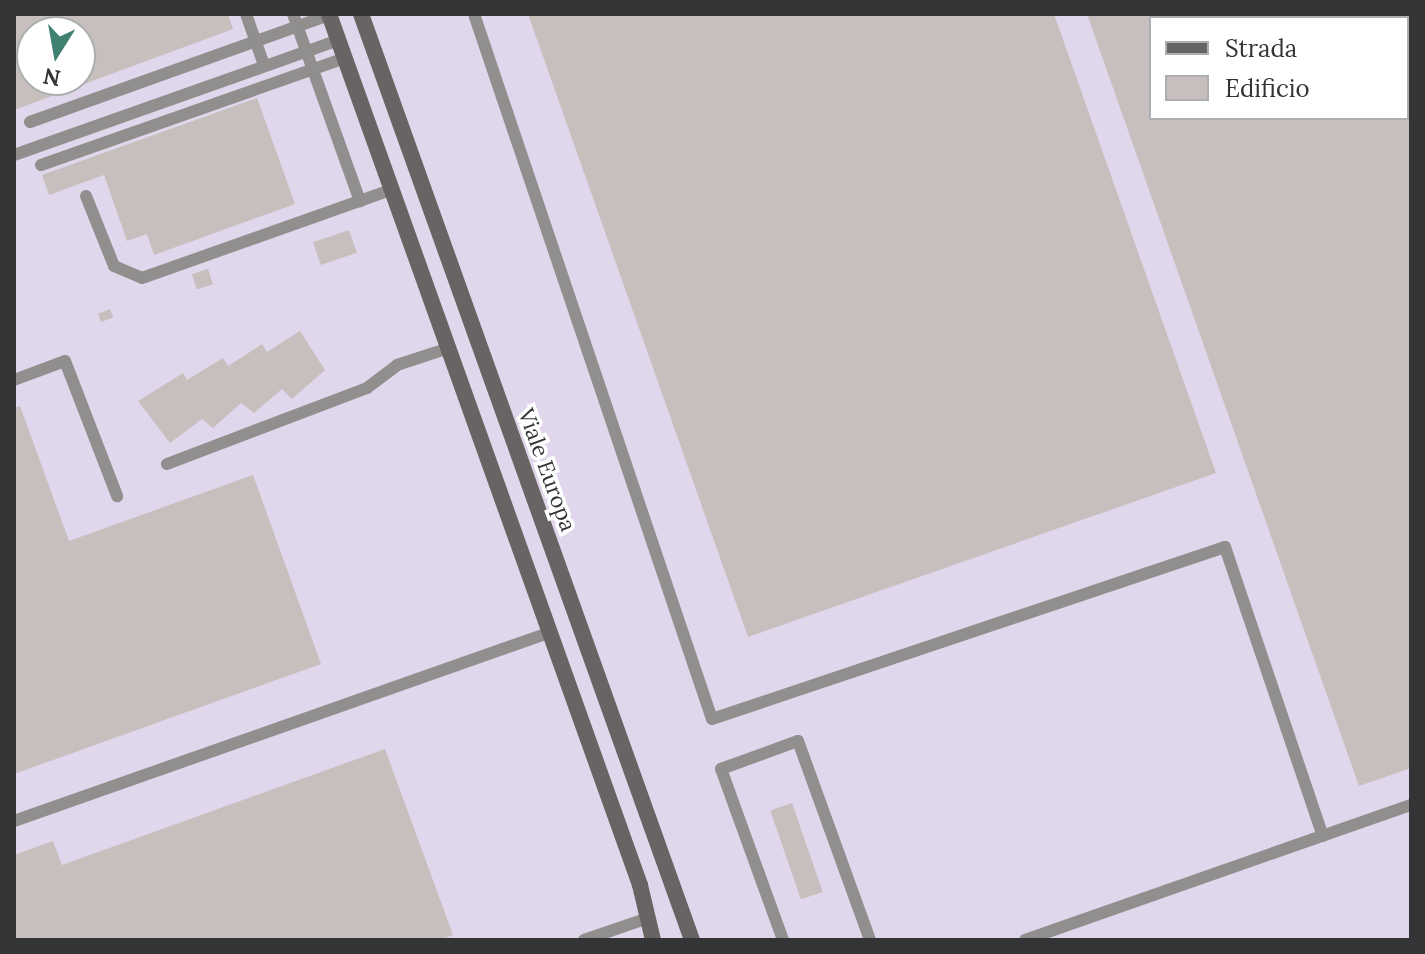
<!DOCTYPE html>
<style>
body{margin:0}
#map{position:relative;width:1425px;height:954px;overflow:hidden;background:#e1e6eb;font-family:Lora,serif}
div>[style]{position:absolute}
.industrial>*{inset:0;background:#e0d7ec}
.building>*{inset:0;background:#c6bfbe;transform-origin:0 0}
.lane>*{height:12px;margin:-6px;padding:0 6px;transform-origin:6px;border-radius:6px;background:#918e8e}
.secondary>*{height:16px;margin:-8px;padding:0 8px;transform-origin:8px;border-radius:8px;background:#696464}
span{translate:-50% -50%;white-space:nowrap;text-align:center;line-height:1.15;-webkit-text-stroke:7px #fff;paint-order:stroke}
.street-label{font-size:22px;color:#323436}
.frame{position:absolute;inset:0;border:16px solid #323436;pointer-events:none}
.legend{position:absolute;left:1149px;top:16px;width:260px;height:104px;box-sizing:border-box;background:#fff;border:2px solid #adaeaf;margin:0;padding:10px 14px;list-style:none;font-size:24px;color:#323436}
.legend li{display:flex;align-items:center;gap:16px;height:40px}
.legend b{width:40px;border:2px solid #adaeaf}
.north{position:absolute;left:16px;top:16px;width:80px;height:80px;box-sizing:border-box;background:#fff;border:2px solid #adaeaf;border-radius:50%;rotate:191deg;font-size:22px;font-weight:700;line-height:32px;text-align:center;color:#323436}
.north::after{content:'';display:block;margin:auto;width:28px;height:36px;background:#408172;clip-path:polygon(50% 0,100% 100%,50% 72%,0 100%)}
</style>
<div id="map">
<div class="industrial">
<div style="clip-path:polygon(evenodd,14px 14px,1411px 14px,1411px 940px,14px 940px,14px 14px,1151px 18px,1407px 18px,1407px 118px,1151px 118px,1151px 18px,14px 14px,32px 32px,80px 32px,80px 80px,32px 80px,32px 32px)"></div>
</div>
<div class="building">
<div style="clip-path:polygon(evenodd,14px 14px,228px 14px,233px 29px,14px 110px,14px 14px,32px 32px,80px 32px,80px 80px,32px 80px,32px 32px)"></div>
<div style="clip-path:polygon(528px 14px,1054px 14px,1216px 473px,748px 637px)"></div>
<div style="clip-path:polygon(evenodd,1087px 14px,1411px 14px,1411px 768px,1359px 786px,1087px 14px,1151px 18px,1407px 18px,1407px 118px,1151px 118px,1151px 18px)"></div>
<div style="clip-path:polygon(257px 98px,295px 204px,154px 255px,147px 234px,127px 241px,104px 175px,49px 195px,42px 175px)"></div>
<div style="left:349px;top:230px;width:24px;height:38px;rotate:71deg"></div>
<div style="left:208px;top:269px;width:16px;height:17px;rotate:72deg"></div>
<div style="left:110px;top:309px;width:9px;height:13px;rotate:69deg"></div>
<div style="clip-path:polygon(300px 331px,325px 370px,292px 399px,282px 389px,254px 413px,241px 403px,213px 428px,202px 419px,170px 443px,138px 401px,183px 373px,187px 380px,223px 358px,228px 366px,262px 344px,267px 352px)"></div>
<div style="clip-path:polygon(20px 406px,69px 541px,253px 475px,321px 664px,14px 774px,14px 408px)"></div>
<div style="clip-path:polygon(385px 749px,453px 935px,440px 940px,14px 940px,14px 855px,53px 841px,62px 865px)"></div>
<div style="left:792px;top:803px;width:94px;height:23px;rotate:71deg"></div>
</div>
<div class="lane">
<div style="left:246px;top:14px;width:54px;rotate:70.6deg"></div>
<div style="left:293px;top:14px;width:199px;rotate:70.3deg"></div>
<div style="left:474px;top:14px;width:744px;rotate:71.35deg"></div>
<div style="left:712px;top:719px;width:541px;rotate:-18.54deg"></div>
<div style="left:1225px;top:547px;width:305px;rotate:71.3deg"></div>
<div style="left:30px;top:122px;width:318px;rotate:-19.7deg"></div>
<div style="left:14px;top:155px;width:344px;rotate:-19.5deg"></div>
<div style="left:41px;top:165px;width:322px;rotate:-19.4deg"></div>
<div style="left:86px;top:196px;width:75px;rotate:68.2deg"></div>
<div style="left:114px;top:266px;width:30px;rotate:23deg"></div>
<div style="left:142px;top:278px;width:264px;rotate:-19.5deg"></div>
<div style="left:14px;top:380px;width:54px;rotate:-20.4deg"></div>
<div style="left:65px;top:361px;width:145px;rotate:68.9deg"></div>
<div style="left:167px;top:464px;width:214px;rotate:-20.8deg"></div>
<div style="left:367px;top:388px;width:38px;rotate:-37deg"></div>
<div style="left:397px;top:365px;width:55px;rotate:-18.1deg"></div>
<div style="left:14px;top:821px;width:569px;rotate:-19.39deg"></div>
<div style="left:584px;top:940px;width:65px;rotate:-19deg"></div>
<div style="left:783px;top:940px;width:182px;rotate:-109.9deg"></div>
<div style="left:721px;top:769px;width:82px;rotate:-20deg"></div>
<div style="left:798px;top:741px;width:212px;rotate:70.1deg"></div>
<div style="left:1025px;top:940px;width:409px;rotate:-19.3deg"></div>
</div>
<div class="secondary">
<div style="left:329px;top:14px;width:925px;rotate:70.35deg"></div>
<div style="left:640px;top:885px;width:57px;rotate:76.7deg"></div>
<div style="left:361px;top:14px;width:983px;rotate:70.33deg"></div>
</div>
<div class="street-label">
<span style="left:547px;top:470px;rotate:70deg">Viale Europa</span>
</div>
<div class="frame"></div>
<ul class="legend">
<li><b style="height:10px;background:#696464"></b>Strada</li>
<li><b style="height:22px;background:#c6bfbe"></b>Edificio</li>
</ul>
<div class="north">N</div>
</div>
